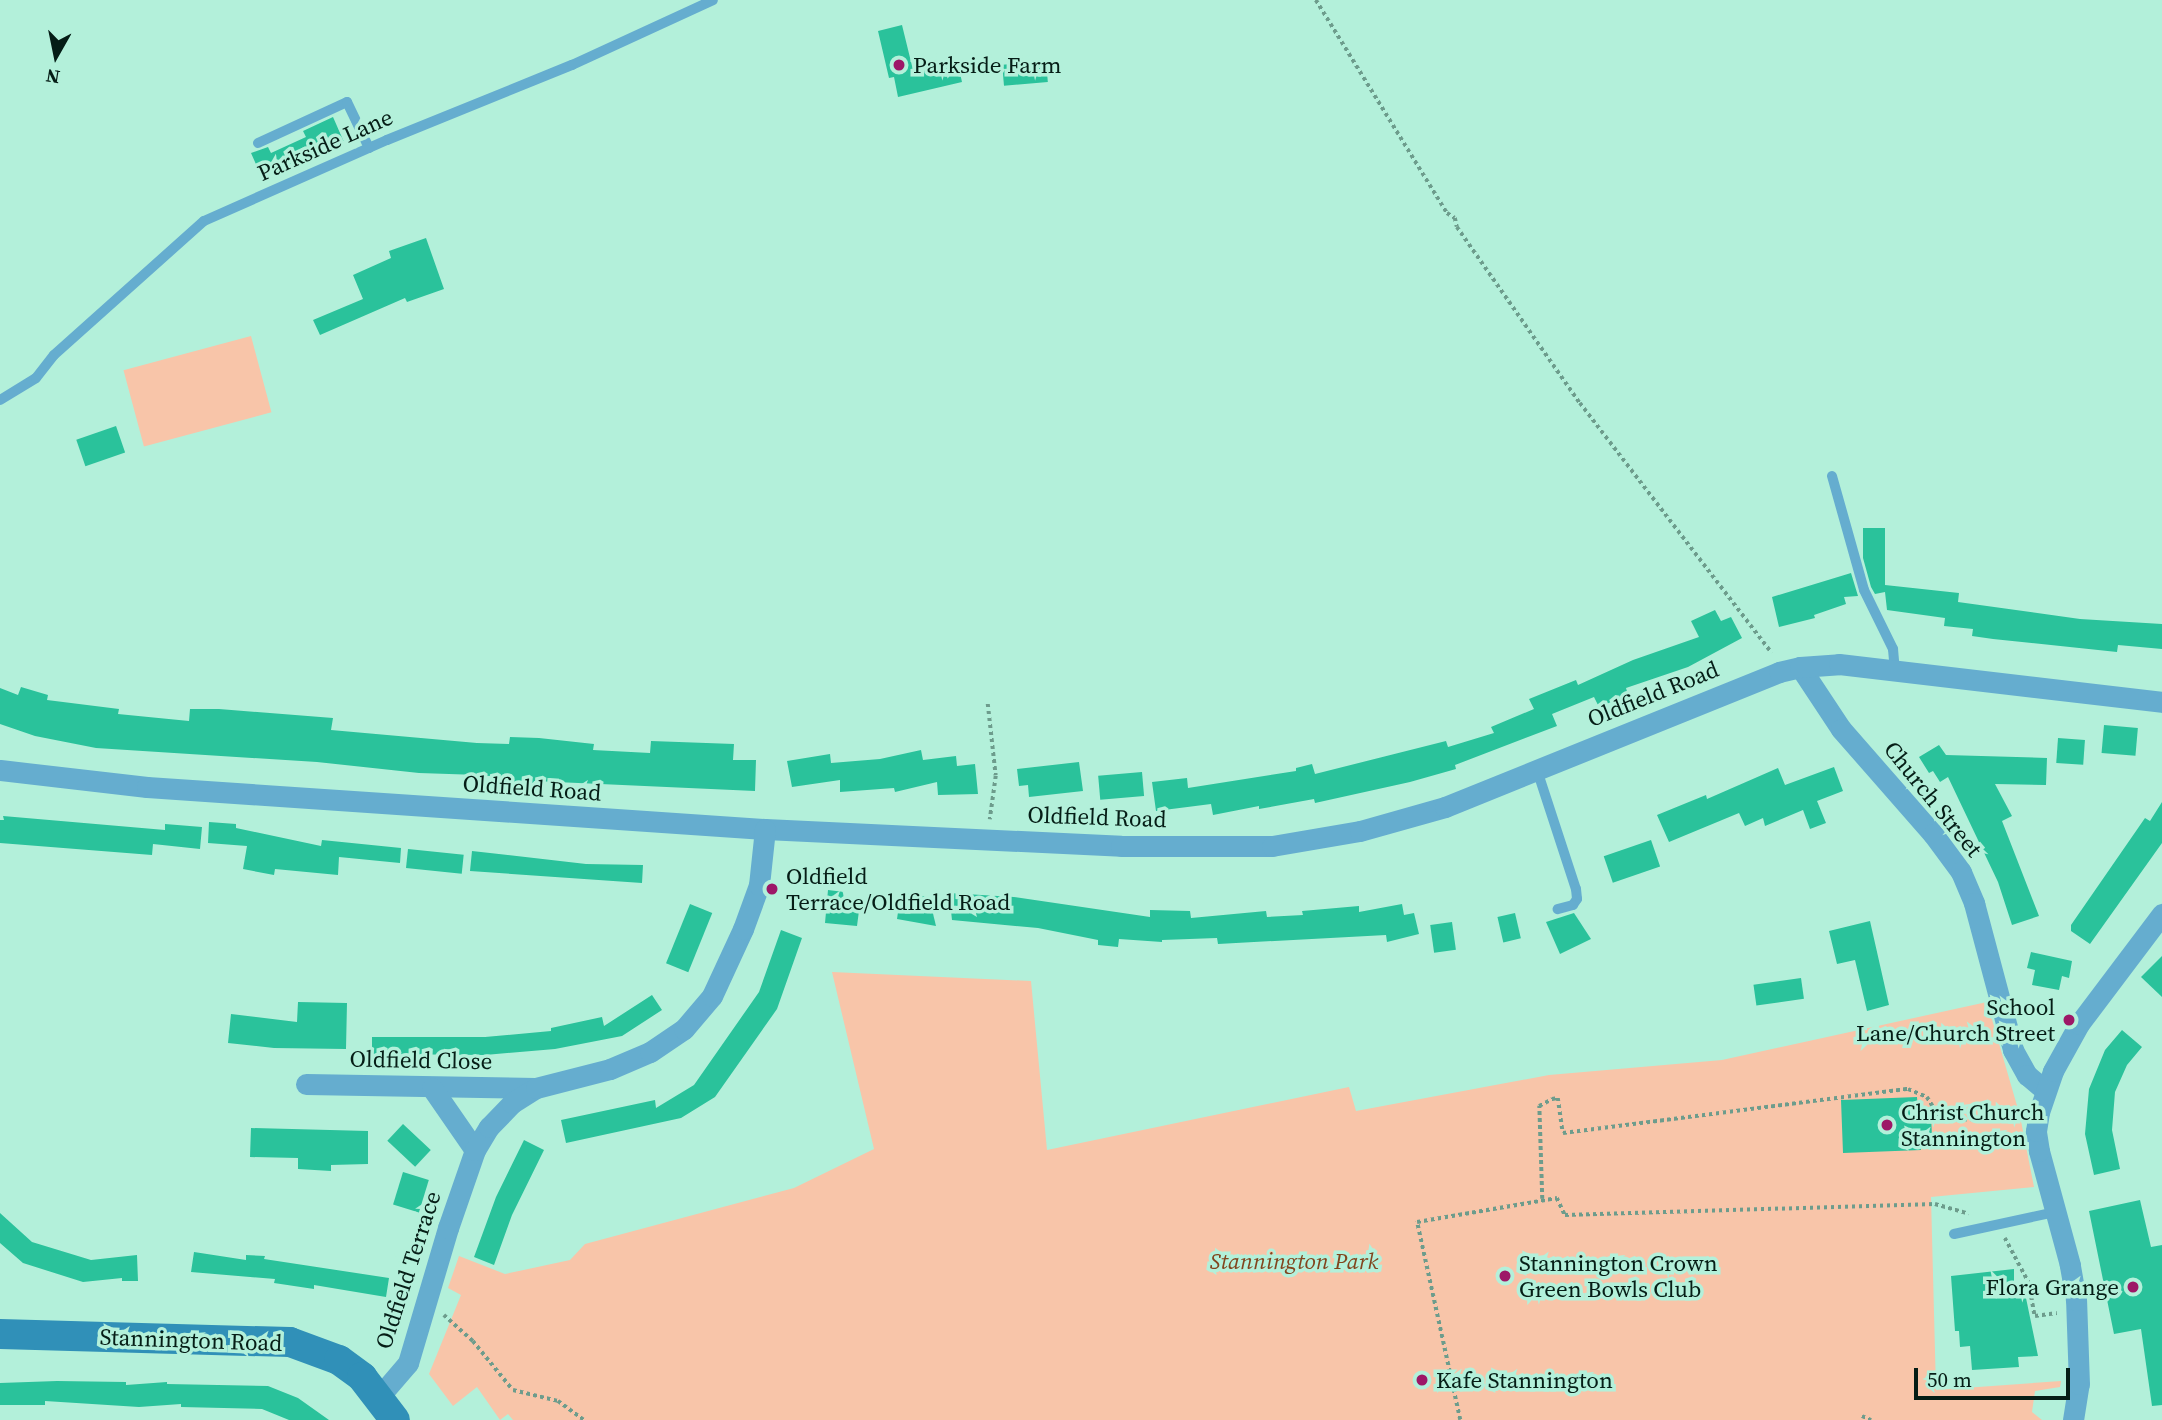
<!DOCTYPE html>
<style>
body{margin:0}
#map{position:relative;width:2162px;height:1420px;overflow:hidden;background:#b3f0da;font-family:"Source Serif 4",serif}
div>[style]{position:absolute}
.green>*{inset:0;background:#f8c5a9;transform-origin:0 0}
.building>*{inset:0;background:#2ac29b;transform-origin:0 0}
.path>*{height:3.5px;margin-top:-1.75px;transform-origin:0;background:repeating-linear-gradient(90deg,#6d9c8c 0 3.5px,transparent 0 7px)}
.service>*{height:10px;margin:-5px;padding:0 5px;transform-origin:5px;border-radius:5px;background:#65adcf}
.minor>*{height:21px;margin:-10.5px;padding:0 10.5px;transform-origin:10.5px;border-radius:10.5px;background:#65adcf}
.secondary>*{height:30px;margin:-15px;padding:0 15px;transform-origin:15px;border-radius:15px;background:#3090b8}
.dots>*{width:19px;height:19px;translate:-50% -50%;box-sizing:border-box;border:4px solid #b3f0da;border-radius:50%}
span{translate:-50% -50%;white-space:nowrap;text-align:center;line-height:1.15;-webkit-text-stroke:7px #b3f0da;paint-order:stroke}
.poi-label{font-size:23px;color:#051d16}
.left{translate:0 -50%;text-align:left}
.right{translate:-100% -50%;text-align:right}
.street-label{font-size:23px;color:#051d16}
.park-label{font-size:23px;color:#82451e;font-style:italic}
.north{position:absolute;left:21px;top:21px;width:70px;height:70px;-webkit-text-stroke:5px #b3f0da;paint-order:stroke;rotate:189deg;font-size:19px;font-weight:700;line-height:28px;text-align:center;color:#051d16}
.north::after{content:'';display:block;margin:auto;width:24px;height:32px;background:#051d16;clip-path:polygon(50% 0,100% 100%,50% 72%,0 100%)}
.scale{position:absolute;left:1914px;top:1368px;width:156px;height:32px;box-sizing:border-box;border:4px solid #051d16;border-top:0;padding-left:9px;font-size:21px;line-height:24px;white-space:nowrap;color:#051d16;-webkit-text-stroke:5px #b3f0da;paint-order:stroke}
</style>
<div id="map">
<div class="green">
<div style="left:251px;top:336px;width:79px;height:132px;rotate:75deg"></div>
<div style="clip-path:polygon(832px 972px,1031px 981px,1047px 1150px,1349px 1087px,1356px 1111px,1549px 1075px,1722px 1060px,1987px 1002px,2020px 1116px,2034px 1187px,1931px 1197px,1936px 1390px,2061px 1381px,2060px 1387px,2035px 1391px,2032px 1412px,2042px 1420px,513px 1420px,508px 1414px,500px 1420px,477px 1387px,453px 1406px,429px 1374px,461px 1295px,448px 1288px,459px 1256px,505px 1274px,570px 1260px,585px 1244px,794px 1188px,874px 1149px)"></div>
</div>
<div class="building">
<div style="clip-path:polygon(902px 25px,913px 70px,957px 60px,962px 82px,898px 97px,894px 77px,889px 78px,878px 31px)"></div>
<div style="left:1046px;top:61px;width:21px;height:44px;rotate:85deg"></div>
<div style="clip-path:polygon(333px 117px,344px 142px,262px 178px,251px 153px,268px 147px,271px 153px,306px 137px,303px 131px)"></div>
<div style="clip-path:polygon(426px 238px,444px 289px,407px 302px,405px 298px,320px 335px,313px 320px,363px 299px,353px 275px,391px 258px,389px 251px)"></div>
<div style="left:116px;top:426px;width:28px;height:42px;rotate:71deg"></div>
<div style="clip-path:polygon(1863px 528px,1885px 528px,1885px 585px,1959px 593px,1958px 602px,2080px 619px,2162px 624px,2162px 649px,2118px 645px,2117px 652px,1993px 639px,1972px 636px,1973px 629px,1944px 626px,1945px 618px,1887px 610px,1885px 592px,1875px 594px,1871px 587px,1863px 558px)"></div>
<div style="clip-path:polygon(1851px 573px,1858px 596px,1844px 597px,1846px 604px,1814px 615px,1815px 618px,1779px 627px,1772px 597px)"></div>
<div style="clip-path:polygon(1715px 610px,1721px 621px,1731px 617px,1742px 638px,1688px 667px,1626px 688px,1628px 695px,1599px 707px,1594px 697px,1552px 714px,1557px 726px,1455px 765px,1456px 769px,1410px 782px,1315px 803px,1314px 799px,1259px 809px,1259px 806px,1213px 815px,1211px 804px,1156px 811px,1152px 782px,1187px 778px,1188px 788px,1296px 771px,1296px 768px,1312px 764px,1315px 774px,1446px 741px,1448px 747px,1494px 733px,1491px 727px,1534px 709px,1529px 699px,1576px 680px,1578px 685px,1633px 660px,1699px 637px,1691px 621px)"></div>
<div style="clip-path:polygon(21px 687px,48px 695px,47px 700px,119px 709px,118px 714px,189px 721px,190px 709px,219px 709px,333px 718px,331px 730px,477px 743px,509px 744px,510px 737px,539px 738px,594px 744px,593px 750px,650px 753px,651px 741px,734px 744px,733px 760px,756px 760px,755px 791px,534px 781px,533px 784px,514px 783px,511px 778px,479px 775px,419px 773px,317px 762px,96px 748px,35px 736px,0 724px,0 688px,18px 695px)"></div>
<div style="left:2104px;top:725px;width:34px;height:28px;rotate:5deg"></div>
<div style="left:2058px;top:738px;width:27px;height:25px;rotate:4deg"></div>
<div style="clip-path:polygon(1939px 745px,1946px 755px,2047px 758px,2046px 785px,1995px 784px,2012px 816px,2002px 821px,2039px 916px,2012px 925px,1998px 882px,1948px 777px,1940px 782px,1933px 771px,1929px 773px,1919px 757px)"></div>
<div style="clip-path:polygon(921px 750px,923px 760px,956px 756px,957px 766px,975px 764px,978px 794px,938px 795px,937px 782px,895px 792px,894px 788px,840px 792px,840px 780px,792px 787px,787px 761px,830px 754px,831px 763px,880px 759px)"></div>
<div style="clip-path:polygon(1079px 762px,1083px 791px,1029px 797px,1028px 785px,1019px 786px,1017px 769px)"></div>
<div style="clip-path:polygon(1834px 767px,1843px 791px,1817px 801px,1826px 823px,1810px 829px,1803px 810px,1765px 826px,1763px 818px,1745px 826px,1739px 813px,1669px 842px,1657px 815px,1706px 795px,1707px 799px,1778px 768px,1785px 785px)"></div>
<div style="left:1142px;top:772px;width:24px;height:44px;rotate:85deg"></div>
<div style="clip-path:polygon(2162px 802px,2162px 843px,2090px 944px,2071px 931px,2071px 925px,2145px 818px,2150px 821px)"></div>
<div style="clip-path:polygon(3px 816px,165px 830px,165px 824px,202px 827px,200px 849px,153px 844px,152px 855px,0 843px,0 820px,4px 820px)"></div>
<div style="clip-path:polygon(209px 822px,236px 824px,236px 828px,321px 846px,322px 840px,401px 848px,400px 863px,339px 857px,338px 875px,275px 869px,274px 875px,243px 869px,247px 846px,208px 843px)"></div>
<div style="left:1651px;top:840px;width:28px;height:50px;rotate:71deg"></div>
<div style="left:408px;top:849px;width:56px;height:19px;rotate:6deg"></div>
<div style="clip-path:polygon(472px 851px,586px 864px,643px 865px,642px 883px,470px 871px)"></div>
<div style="clip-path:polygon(828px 890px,844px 892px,843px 901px,860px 903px,857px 926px,825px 923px)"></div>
<div style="clip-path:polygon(901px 892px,929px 897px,936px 926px,897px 919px)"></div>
<div style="clip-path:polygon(949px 893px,1014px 897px,1150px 917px,1150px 910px,1190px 911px,1191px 918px,1266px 911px,1267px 917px,1303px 915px,1302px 911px,1359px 906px,1359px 912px,1402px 904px,1404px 915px,1414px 913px,1419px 934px,1387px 942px,1386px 935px,1218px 944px,1217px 938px,1162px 940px,1162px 942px,1119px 939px,1118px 947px,1098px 945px,1098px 940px,1038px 928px,952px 920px)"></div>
<div style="left:690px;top:904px;width:24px;height:64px;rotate:22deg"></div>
<div style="left:1515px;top:913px;width:26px;height:18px;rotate:77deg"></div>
<div style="clip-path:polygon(1574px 913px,1591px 939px,1560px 954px,1546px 922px)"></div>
<div style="clip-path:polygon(1870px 921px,1889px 1005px,1867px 1011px,1855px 960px,1837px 964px,1829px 931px)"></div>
<div style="left:1452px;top:922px;width:28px;height:22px;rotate:82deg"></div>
<div style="clip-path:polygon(781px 930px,802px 938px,777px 1009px,715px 1097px,681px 1118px,566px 1143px,561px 1120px,655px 1100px,656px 1108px,694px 1085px,759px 992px)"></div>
<div style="clip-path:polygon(2031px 952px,2072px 961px,2069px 978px,2062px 976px,2059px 990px,2032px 985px,2035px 970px,2027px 968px)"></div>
<div style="clip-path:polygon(2162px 956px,2162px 997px,2141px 977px)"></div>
<div style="left:1801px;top:978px;width:21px;height:48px;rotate:82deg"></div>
<div style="clip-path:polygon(652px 995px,662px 1010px,622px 1036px,555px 1049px,485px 1055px,372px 1054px,372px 1037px,485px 1037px,551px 1031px,551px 1028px,602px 1017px,604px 1026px)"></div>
<div style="clip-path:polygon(298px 1002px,347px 1003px,346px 1049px,274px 1048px,228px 1043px,231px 1014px,297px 1022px)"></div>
<div style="clip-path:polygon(2122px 1030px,2142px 1047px,2127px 1065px,2115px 1092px,2112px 1130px,2120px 1169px,2094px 1175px,2085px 1134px,2089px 1089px,2105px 1050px)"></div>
<div style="clip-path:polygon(1917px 1097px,1918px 1113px,1931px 1113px,1932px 1138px,1920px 1138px,1921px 1150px,1843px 1153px,1841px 1100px)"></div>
<div style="left:403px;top:1124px;width:38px;height:23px;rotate:43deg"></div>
<div style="clip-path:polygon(251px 1128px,368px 1131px,368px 1164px,331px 1165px,331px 1171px,298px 1169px,298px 1158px,250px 1157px)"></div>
<div style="clip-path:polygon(524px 1140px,544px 1150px,512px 1215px,494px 1265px,474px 1257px,496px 1197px)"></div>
<div style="left:403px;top:1172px;width:27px;height:34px;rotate:17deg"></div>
<div style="clip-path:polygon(2140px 1200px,2151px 1247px,2162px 1245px,2162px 1405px,2152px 1406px,2141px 1329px,2114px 1334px,2089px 1211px)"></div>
<div style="clip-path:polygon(0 1213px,32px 1242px,91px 1260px,137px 1255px,138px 1281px,122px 1281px,122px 1278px,83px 1282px,23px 1263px,0 1243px)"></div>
<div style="clip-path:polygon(194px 1252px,246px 1260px,246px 1255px,265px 1256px,264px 1259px,389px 1278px,386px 1297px,314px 1285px,314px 1289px,274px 1283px,275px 1279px,191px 1272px)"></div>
<div style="clip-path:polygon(2014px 1269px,2014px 1298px,2026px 1298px,2038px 1356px,2018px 1357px,2019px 1367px,1972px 1370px,1970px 1346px,1960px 1347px,1959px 1331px,1955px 1331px,1951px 1276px)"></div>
<div style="clip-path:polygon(57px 1381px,126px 1382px,126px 1385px,167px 1382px,167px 1384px,268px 1386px,298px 1398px,329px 1420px,289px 1420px,262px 1409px,181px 1407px,181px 1404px,139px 1407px,45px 1401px,45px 1405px,0 1405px,0 1383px)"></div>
</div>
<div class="path">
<div style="left:1316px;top:0;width:250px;rotate:58.4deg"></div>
<div style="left:1447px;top:213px;width:9px;rotate:32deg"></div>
<div style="left:1455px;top:218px;width:9px;rotate:77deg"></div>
<div style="left:1457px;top:227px;width:215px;rotate:55.1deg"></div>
<div style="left:1580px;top:403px;width:315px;rotate:52.5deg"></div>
<div style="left:988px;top:704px;width:72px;rotate:83.7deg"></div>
<div style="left:996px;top:776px;width:44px;rotate:97.8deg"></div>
<div style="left:1542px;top:1199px;width:93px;rotate:-91.8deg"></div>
<div style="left:1539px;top:1106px;width:15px;rotate:-28deg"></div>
<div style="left:1552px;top:1099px;width:6px;rotate:-9deg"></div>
<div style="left:1558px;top:1098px;width:35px;rotate:82deg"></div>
<div style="left:1563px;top:1133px;width:348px;rotate:-7.3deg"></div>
<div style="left:1908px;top:1089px;width:21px;rotate:23deg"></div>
<div style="left:1927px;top:1097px;width:28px;rotate:58deg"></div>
<div style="left:1942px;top:1121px;width:75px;rotate:-3.8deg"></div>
<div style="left:2005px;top:1238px;width:51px;rotate:61.9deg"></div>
<div style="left:2029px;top:1283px;width:34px;rotate:80deg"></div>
<div style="left:2035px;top:1316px;width:22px;rotate:-8deg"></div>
<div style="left:444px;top:1315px;width:39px;rotate:42deg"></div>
<div style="left:473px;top:1341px;width:63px;rotate:50.8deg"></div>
<div style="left:513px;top:1390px;width:46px;rotate:13.7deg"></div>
<div style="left:558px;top:1401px;width:32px;rotate:36deg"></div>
<div style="left:1862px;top:1416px;width:10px;rotate:24deg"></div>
<div style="left:1460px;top:1420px;width:203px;rotate:-102.3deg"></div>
<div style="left:1417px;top:1222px;width:142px;rotate:-9.7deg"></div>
<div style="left:1557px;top:1198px;width:19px;rotate:65deg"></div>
<div style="left:1565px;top:1215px;width:370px;rotate:-1.7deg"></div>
<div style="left:1935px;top:1204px;width:35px;rotate:16deg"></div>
</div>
<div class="service">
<div style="left:258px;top:143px;width:98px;rotate:-24.7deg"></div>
<div style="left:347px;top:102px;width:51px;rotate:64.4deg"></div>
<div style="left:0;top:400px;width:42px;rotate:-31.4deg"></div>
<div style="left:36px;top:378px;width:29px;rotate:-52deg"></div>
<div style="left:54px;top:355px;width:201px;rotate:-41.8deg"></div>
<div style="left:204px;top:221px;width:200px;rotate:-23.9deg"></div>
<div style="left:387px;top:140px;width:200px;rotate:-22.1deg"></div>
<div style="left:572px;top:65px;width:155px;rotate:-24.7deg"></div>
<div style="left:1832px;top:476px;width:118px;rotate:74.3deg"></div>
<div style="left:1864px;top:590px;width:66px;rotate:63.8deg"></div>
<div style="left:1893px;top:649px;width:21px;rotate:85deg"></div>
<div style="left:1537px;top:770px;width:125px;rotate:71.9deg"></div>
<div style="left:1576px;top:889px;width:10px;rotate:84deg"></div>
<div style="left:1577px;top:899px;width:7px;rotate:124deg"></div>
<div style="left:1573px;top:905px;width:16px;rotate:165deg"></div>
<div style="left:1954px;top:1234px;width:103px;rotate:-12.3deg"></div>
</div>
<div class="minor">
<div style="left:1800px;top:667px;width:74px;rotate:56.5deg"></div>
<div style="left:1841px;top:729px;width:140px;rotate:48.8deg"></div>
<div style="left:1933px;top:834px;width:47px;rotate:53.6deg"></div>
<div style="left:1961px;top:872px;width:34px;rotate:67deg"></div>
<div style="left:1974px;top:903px;width:152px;rotate:75.1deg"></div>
<div style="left:2013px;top:1050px;width:29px;rotate:61deg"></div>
<div style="left:2027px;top:1075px;width:23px;rotate:40deg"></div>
<div style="left:0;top:770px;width:148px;rotate:6.6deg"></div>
<div style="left:147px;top:787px;width:619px;rotate:3.89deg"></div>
<div style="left:765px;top:829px;width:356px;rotate:2.7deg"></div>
<div style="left:1121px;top:846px;width:151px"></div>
<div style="left:1272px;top:846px;width:89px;rotate:-9.7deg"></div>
<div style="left:1360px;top:831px;width:88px;rotate:-15.8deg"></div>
<div style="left:1445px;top:807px;width:360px;rotate:-22deg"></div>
<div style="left:1779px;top:672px;width:22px;rotate:-13deg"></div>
<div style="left:1800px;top:667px;width:39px;rotate:-4deg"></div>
<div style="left:1839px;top:664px;width:325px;rotate:6.7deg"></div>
<div style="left:306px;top:1084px;width:229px;rotate:1deg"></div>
<div style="left:432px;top:1088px;width:75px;rotate:55.3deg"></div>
<div style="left:378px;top:1398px;width:46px;rotate:-49.4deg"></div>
<div style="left:408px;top:1363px;width:141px;rotate:-73.5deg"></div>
<div style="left:448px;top:1228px;width:83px;rotate:-70.9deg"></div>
<div style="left:475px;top:1150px;width:27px;rotate:-59deg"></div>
<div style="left:489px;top:1127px;width:33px;rotate:-46deg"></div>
<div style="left:512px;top:1103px;width:28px;rotate:-32deg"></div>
<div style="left:536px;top:1088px;width:76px;rotate:-14.4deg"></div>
<div style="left:610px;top:1069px;width:43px;rotate:-23deg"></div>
<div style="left:650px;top:1052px;width:41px;rotate:-34.1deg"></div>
<div style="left:684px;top:1029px;width:43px;rotate:-49.7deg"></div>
<div style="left:712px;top:996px;width:74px;rotate:-65.2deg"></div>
<div style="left:743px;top:929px;width:47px;rotate:-70deg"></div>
<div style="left:759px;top:885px;width:56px;rotate:-83.9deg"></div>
<div style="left:2073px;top:1420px;width:36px;rotate:-81deg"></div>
<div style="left:2079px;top:1384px;width:84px;rotate:-92deg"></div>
<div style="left:2076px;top:1300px;width:36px;rotate:-100deg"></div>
<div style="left:2070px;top:1265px;width:118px;rotate:-105.2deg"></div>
<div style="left:2039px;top:1151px;width:20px;rotate:-99deg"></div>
<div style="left:2036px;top:1131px;width:19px;rotate:-81deg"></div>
<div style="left:2039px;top:1112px;width:43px;rotate:-71.1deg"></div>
<div style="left:2053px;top:1071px;width:54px;rotate:-61deg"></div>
<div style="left:2079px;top:1024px;width:138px;rotate:-53deg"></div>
</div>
<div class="secondary">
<div style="left:0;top:1334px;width:290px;rotate:1.6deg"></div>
<div style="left:290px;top:1342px;width:52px;rotate:20.2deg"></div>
<div style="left:339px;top:1360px;width:29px;rotate:36deg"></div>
<div style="left:362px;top:1377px;width:54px;rotate:52.5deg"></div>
</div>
<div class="dots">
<div style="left:899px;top:65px;background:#9d1767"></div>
<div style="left:772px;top:889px;background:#9d1767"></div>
<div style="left:2069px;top:1020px;background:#9d1767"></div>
<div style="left:1887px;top:1125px;background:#9d1767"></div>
<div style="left:1505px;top:1276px;background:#9d1767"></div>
<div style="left:2133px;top:1287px;background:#9d1767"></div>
<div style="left:1422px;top:1380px;background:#9d1767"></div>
</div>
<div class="poi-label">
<span class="left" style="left:913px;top:65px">Parkside Farm</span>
<span class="left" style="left:786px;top:889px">Oldfield<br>Terrace/Oldfield Road</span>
<span class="right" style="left:2055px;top:1020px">School<br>Lane/Church Street</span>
<span class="left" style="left:1901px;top:1125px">Christ Church<br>Stannington</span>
<span class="left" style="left:1519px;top:1276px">Stannington Crown<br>Green Bowls Club</span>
<span class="right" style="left:2119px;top:1287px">Flora Grange</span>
<span class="left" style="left:1436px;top:1380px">Kafe Stannington</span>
</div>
<div class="street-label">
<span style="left:325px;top:145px;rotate:-24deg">Parkside Lane</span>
<span style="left:1653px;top:694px;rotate:-22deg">Oldfield Road</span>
<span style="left:532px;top:788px;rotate:4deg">Oldfield Road</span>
<span style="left:1933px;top:799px;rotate:51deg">Church Street</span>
<span style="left:1097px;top:817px;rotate:2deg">Oldfield Road</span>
<span style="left:421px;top:1060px;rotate:1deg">Oldfield Close</span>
<span style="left:408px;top:1270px;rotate:-72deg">Oldfield Terrace</span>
<span style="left:191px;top:1340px;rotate:2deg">Stannington Road</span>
</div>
<div class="park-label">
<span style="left:1294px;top:1261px">Stannington Park</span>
</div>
<div class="north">N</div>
<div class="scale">50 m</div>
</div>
